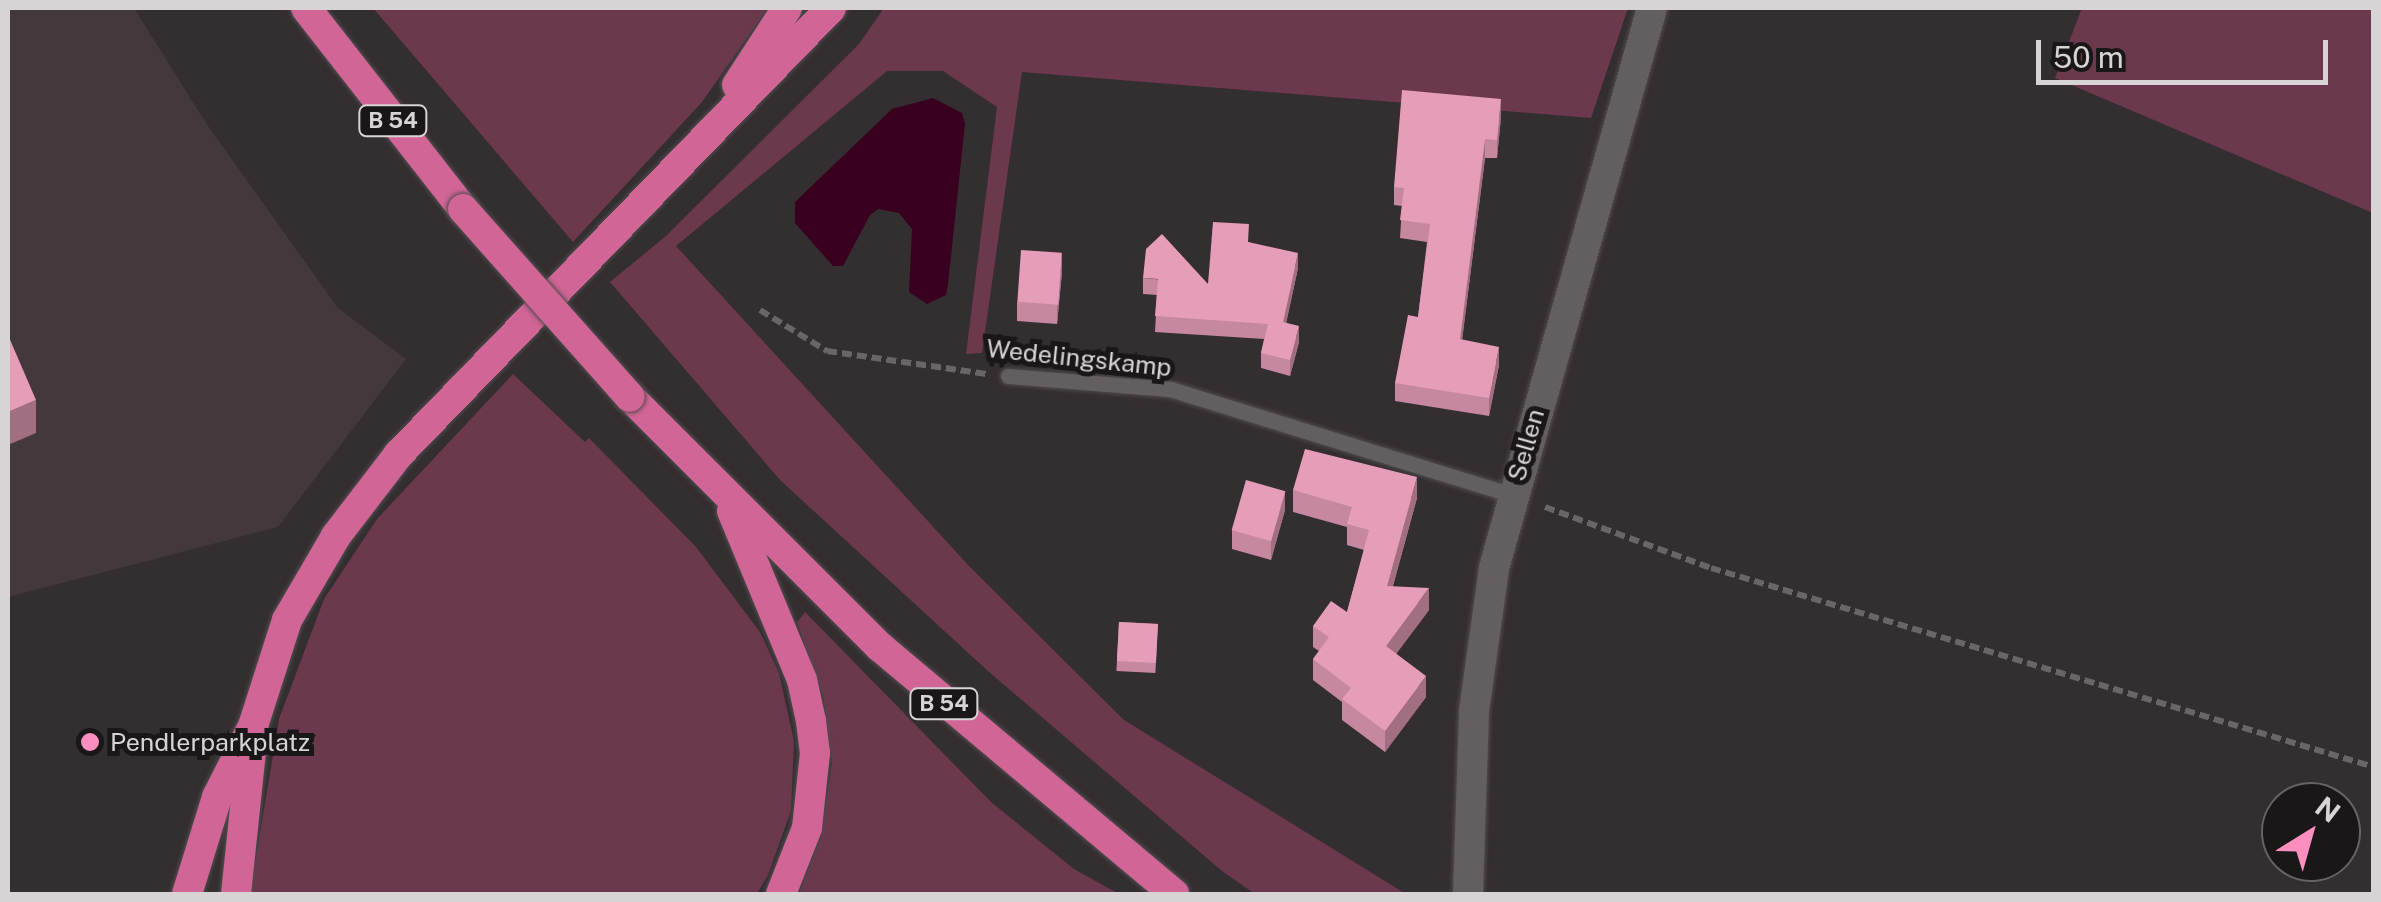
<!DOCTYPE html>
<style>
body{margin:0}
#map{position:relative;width:2381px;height:902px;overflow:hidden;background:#332e30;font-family:"Public Sans",sans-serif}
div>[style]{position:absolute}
.built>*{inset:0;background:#43383c}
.green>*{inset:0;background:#6c384e}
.water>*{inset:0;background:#39001f}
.path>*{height:6px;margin-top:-3px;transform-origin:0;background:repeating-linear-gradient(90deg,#6a6668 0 10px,transparent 0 15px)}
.roads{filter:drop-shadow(0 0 2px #504c4d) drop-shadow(0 0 2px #504c4d)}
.lane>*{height:15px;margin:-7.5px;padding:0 7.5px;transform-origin:7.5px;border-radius:7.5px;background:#635e60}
.street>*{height:30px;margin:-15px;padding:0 15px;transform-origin:15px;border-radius:15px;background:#635e60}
.highway>*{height:30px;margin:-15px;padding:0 15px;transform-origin:15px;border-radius:15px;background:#d16596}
.bridges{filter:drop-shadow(0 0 2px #504c4d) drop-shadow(0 0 2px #504c4d)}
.highway-bridge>*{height:30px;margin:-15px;padding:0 15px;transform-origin:15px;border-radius:15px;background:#d16596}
.wall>*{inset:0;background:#c687a0;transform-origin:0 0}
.shaded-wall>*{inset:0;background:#a16e82}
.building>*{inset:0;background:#e69dba;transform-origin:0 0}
.dots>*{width:28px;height:28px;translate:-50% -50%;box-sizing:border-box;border:5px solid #191718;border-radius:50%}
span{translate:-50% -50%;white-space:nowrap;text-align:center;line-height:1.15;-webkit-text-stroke:10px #191718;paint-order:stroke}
.shield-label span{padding:2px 8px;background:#191718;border:2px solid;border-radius:8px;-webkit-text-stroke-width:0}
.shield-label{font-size:22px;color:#d8d4d6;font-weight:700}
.street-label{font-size:25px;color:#d8d4d6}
.poi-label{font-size:25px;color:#d8d4d6}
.left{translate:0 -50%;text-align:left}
.frame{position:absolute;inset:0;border:10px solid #d8d4d6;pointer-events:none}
.north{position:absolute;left:2261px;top:782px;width:100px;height:100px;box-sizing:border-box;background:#191718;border:2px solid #656364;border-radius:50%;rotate:37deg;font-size:28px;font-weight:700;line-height:40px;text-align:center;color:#d8d4d6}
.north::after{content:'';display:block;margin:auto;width:35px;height:45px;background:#fd8ebe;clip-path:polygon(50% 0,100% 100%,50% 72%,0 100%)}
.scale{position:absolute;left:2036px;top:40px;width:292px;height:45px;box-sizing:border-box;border:5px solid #d8d4d6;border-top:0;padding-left:12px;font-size:30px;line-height:35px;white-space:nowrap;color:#d8d4d6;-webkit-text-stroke:8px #191718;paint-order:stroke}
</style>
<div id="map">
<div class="built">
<div style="clip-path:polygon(8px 8px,134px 8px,206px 123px,338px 308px,406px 359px,278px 527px,8px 597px)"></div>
</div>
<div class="green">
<div style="clip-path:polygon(373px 8px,768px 8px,702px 102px,573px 242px)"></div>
<div style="clip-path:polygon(884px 8px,1628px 8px,1591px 118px,1022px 72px,982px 353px,966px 354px,997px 107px,943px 71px,887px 71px,676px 246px,969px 566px,1124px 720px,1406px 894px,1255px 894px,1222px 871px,989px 672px,780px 480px,610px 282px,666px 236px,859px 44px)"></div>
<div style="clip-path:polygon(2082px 8px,2373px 8px,2373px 213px,2055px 78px)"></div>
<div style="clip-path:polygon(513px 374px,585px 442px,589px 438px,696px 547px,760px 632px,779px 673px,794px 741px,791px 811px,768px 875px,757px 894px,250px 894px,279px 719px,324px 599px,377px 519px)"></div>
<div style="clip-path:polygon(805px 612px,991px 802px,1074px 869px,1119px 894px,799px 894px,821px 836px,832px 763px,823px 696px,797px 622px)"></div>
</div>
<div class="water">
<div style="clip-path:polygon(933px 98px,962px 113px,965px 124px,948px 284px,946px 295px,927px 304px,909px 292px,912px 229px,899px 213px,878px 209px,870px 215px,843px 266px,833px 266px,795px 223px,795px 202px,892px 109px)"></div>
</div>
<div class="path">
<div style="left:760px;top:310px;width:79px;rotate:31.5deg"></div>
<div style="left:827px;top:351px;width:161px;rotate:8.2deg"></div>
<div style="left:1545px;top:507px;width:177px;rotate:20.2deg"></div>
<div style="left:1711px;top:568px;width:692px;rotate:16.71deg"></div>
</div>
<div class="roads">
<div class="lane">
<div style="left:1008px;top:376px;width:163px;rotate:4.6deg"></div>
<div style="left:1170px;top:389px;width:358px;rotate:17.2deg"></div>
</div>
<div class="street">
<div style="left:1468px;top:894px;width:183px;rotate:-88.1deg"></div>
<div style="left:1474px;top:711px;width:144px;rotate:-82deg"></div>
<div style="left:1494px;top:568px;width:582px;rotate:-74.24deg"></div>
</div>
<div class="highway">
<div style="left:306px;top:8px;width:255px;rotate:52deg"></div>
<div style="left:737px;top:85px;width:92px;rotate:-57deg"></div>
<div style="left:630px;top:397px;width:354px;rotate:45deg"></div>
<div style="left:880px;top:647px;width:384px;rotate:40deg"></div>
<div style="left:732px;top:511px;width:183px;rotate:67.5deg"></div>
<div style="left:802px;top:680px;width:42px;rotate:77.6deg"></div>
<div style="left:811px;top:721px;width:32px;rotate:83deg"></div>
<div style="left:815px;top:753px;width:75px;rotate:96.1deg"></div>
<div style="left:807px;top:828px;width:71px;rotate:111.5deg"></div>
<div style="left:187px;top:894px;width:102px;rotate:-72.8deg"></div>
<div style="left:217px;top:797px;width:80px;rotate:-63.1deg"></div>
<div style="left:253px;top:726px;width:111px;rotate:-72.2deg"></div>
<div style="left:287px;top:620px;width:97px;rotate:-59.7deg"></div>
<div style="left:336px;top:536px;width:103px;rotate:-52.5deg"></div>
<div style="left:399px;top:454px;width:621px;rotate:-45.91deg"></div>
<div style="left:236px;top:894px;width:152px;rotate:-84deg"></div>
</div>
</div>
<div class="bridges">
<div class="highway-bridge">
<div style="left:463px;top:209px;width:251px;rotate:48.4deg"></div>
</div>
</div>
<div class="wall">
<div style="clip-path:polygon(1501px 117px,1497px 158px,1485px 158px,1462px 340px,1499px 365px,1489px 416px,1395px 401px,1395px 383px,1418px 317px,1427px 242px,1400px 238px,1402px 206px,1394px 205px,1394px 187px)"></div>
<div style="clip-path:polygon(1249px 242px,1298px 268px,1286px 323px,1299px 342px,1290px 376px,1261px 368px,1261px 353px,1264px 339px,1155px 332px,1157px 295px,1143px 294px,1143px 278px,1208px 284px)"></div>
<div style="clip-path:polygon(1062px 272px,1057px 324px,1017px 321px,1017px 302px)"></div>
<div style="clip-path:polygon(1293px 490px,1417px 498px,1393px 586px,1429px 610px,1396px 654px,1426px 697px,1385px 752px,1342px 720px,1342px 702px,1313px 680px,1313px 659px,1319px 651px,1313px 647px,1313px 626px,1347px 612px,1364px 550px,1347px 545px,1347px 527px,1293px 512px)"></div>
<div style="clip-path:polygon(1285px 510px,1271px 560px,1232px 549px,1232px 530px)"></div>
<div style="left:1119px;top:622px;width:39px;height:49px;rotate:3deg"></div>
</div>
<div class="shaded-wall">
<div style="clip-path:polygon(1501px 99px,1501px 117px,1497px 158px,1497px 140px)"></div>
<div style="clip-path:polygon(1485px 139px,1485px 158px,1460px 357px,1460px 339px)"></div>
<div style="clip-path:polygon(1062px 253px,1062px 272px,1057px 324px,1057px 305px)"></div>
<div style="clip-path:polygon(1298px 253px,1298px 268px,1283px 338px,1283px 322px)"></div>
<div style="clip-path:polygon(1299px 326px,1299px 342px,1290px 376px,1290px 360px)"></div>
<div style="clip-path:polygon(1499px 347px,1499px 365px,1489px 416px,1489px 398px)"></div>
<div style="clip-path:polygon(36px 400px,36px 433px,8px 445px,8px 412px)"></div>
<div style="clip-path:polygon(1417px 477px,1417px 498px,1387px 607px,1387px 586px)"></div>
<div style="clip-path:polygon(1285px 491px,1285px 510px,1271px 560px,1271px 541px)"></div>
<div style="clip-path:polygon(1429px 588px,1429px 610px,1386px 667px,1386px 646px)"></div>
<div style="clip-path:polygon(1426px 676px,1426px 697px,1385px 752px,1385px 731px)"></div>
</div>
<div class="building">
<div style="clip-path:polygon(1402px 90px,1501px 99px,1497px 140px,1485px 139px,1460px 339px,1499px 347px,1489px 398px,1395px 383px,1408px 315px,1418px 317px,1430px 224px,1400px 220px,1404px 188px,1394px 187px)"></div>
<div style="clip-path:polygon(1213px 222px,1249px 224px,1248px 242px,1298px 253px,1283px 322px,1299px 326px,1290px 360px,1261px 353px,1268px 324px,1155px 316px,1158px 279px,1143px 278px,1146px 249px,1162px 234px,1208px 284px)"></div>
<div style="left:1021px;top:250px;width:41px;height:52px;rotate:4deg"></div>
<div style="clip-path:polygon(8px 335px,36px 400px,8px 412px)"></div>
<div style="clip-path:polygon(1305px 449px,1417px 477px,1387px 586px,1429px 588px,1386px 646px,1426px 676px,1385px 731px,1342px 699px,1351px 688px,1313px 659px,1329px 637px,1313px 626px,1331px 601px,1347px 612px,1369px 530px,1347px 524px,1352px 507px,1293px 490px)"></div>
<div style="left:1246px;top:480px;width:41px;height:52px;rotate:16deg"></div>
<div style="left:1119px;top:622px;width:39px;height:39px;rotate:3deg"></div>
</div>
<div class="dots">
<div style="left:90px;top:742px;background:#fd8ebe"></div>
</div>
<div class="shield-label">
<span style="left:393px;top:121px">B 54</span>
<span style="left:944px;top:704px">B 54</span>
</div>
<div class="street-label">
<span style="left:1079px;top:358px;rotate:6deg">Wedelingskamp</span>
<span style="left:1526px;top:445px;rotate:-74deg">Sellen</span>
</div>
<div class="poi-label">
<span class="left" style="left:110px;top:742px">Pendlerparkplatz</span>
</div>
<div class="frame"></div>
<div class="north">N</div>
<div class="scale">50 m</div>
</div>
